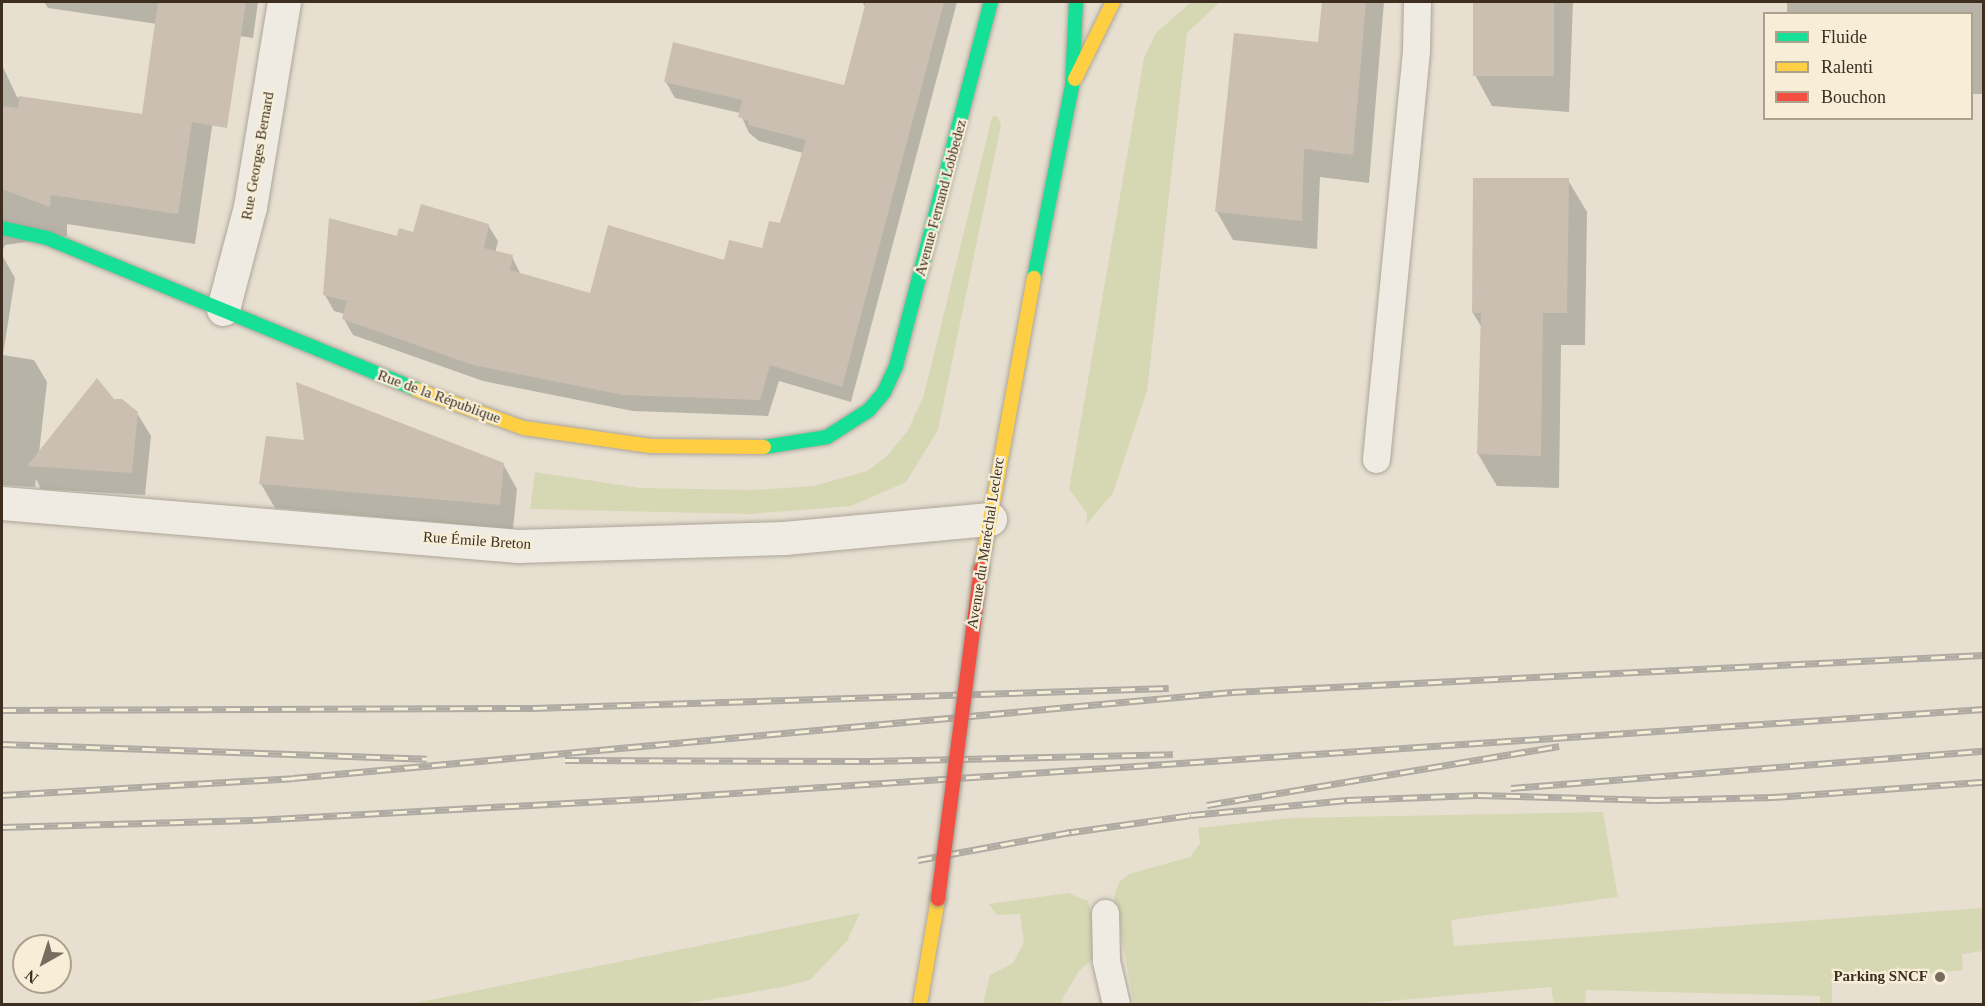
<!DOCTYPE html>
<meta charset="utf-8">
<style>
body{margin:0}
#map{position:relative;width:1985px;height:1006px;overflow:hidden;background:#e7e0d1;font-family:Georgia,serif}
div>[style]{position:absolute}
.green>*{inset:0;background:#d6d7b3}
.shadow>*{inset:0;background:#0003}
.building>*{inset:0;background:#cbbfb2;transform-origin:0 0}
.roads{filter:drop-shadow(0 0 2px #ada599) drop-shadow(0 0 2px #ada599)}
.lane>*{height:27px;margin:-13.5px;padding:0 13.5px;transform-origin:13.5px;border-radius:13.5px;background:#efebe3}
.street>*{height:33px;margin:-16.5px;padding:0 16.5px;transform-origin:16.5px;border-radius:16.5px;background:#efebe3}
.fast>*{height:14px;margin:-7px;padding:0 7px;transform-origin:7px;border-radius:7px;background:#16e098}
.slow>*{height:14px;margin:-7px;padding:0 7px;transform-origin:7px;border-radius:7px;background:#ffcf43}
.rail>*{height:7px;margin-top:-3.5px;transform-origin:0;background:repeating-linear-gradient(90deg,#f7eed8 0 14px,#afaaa2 0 28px);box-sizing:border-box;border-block:2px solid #afaaa2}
.bridges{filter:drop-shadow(0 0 2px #9c958a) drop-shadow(0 0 2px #9c958a)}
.jam-bridge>*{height:14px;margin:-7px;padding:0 7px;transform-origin:7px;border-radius:7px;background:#f24e42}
.dots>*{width:16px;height:16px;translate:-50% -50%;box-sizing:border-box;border:3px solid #f7eed8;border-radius:50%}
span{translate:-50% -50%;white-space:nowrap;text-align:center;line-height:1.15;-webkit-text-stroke:4.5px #f7eed8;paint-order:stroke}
.street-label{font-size:15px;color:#3d2e20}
.poi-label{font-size:15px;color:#3d2e20;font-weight:700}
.right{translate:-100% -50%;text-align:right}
.frame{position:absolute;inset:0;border:3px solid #3d2e20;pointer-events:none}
.legend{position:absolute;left:1763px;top:12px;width:210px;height:108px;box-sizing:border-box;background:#f7eed8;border:2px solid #ada18e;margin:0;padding:8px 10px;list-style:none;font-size:18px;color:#3d2e20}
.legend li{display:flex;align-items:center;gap:12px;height:30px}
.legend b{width:30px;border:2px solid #ada18e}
.north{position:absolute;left:12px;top:934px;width:60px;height:60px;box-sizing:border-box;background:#f7eed8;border:2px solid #ada18e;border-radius:50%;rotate:219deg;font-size:16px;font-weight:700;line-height:24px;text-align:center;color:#3d2e20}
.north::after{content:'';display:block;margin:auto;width:21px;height:27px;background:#786c5e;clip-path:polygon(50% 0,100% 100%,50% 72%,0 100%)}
</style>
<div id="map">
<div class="green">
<div style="clip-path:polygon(1191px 2px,1220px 2px,1187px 33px,1147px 391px,1113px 493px,1086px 525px,1087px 513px,1069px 489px,1144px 58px,1156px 33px)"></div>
<div style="clip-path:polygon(997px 116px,1001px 125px,938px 430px,906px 482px,851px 506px,751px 514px,530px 509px,535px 472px,640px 488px,753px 490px,814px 486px,867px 471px,887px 456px,908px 430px,924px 395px,992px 117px)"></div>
<div style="clip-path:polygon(1603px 812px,1618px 897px,1451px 920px,1454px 946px,1983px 908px,1983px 951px,1962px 954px,1963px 970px,1832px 984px,1832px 1004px,1820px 1004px,1820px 996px,1586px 990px,1585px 1004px,1554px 1004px,1551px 987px,1354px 1004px,1134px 1004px,1114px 896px,1119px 882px,1129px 874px,1190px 857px,1200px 843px,1198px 828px,1290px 818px)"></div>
<div style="clip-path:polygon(1068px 893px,1088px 901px,1095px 930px,1094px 958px,1079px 971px,1062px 999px,1063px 1004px,983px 1004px,990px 975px,1013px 963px,1024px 942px,1020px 914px,997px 915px,989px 904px)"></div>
<div style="clip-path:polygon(860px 913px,847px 941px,810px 980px,777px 988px,684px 1004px,410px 1004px)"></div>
</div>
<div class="shadow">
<div style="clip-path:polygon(44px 2px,258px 2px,253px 38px,48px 8px)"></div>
<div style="clip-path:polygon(862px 2px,957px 2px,851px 402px,779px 381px,768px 416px,633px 411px,483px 381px,353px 335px,344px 319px,345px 314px,334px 311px,325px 295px,398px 238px,488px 225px,498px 241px,495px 253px,512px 257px,521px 275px,591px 295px,763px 250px,781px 225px,803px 153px,759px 141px,749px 133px,740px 113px,675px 98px,666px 82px,845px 87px,866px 8px)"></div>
<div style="clip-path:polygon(1324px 2px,1384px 2px,1369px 183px,1320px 177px,1317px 249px,1233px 240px,1217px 212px,1319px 44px)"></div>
<div style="clip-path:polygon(1475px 2px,1573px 2px,1569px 112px,1492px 106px,1475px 75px)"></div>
<div style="clip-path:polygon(1787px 2px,1984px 2px,1984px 94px,1972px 94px,1972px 14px,1787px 14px)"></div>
<div style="clip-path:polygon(2px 65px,17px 97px,144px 115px,213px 120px,195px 244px,67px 224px,67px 236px,5px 245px,2px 252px)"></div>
<div style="clip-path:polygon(1568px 180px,1587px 212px,1585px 345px,1561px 345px,1559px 488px,1497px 486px,1478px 454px,1482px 328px,1473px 313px)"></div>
<div style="clip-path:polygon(2px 255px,15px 278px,3px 355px,34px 360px,47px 382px,39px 453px,113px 400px,137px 413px,151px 436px,145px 495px,41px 489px,36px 479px,35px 487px,2px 485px)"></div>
<div style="clip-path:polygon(503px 464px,517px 489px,513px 529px,275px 508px,261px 484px)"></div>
</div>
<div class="building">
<div style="clip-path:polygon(158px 2px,246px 2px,227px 128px,192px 122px,178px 214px,51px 195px,50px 207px,2px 189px,2px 106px,18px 108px,19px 96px,142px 114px)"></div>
<div style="clip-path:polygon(866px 2px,944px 2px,842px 387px,770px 365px,760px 400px,623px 395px,473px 365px,342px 319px,347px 301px,323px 295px,329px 218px,397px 236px,399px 228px,413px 232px,421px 204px,489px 224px,484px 248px,513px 255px,510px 270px,590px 293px,608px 225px,724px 260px,729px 240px,762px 248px,769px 221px,780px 223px,806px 140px,748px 125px,749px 121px,738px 117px,742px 100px,664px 82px,673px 42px,844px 85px)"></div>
<div style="clip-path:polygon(1322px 2px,1366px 2px,1353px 155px,1304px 149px,1302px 221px,1215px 212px,1234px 33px,1318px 42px)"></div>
<div style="left:1473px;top:2px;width:81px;height:74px"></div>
<div style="clip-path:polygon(1473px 178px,1569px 178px,1567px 313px,1543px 313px,1541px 456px,1477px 454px,1481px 313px,1472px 313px)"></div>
<div style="clip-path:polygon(97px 378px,114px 399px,122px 399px,138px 412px,132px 473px,27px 466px)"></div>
<div style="clip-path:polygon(296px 382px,504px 463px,500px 505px,259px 484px,266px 436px,304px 440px)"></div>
</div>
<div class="roads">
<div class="lane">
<div style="left:1376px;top:459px;width:411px;rotate:-84.4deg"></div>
<div style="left:1416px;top:50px;width:48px;rotate:-88.8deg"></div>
<div style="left:1105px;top:913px;width:48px;rotate:88.8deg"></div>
<div style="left:1106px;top:961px;width:44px;rotate:76.9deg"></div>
</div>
<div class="street">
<div style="left:223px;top:309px;width:106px;rotate:-75.2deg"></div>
<div style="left:250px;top:207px;width:208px;rotate:-80.6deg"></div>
<div style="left:2px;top:503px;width:518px;rotate:4.76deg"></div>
<div style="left:518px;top:546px;width:266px;rotate:-1.7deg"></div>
<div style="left:784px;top:538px;width:207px;rotate:-5.3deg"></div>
</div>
<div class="fast">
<div style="left:2px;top:228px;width:46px;rotate:12.5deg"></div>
<div style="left:47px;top:238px;width:400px;rotate:22.3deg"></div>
<div style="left:1034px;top:278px;width:196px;rotate:-78.8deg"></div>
<div style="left:1072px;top:86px;width:84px;rotate:-87.3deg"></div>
<div style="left:764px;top:447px;width:64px;rotate:-9deg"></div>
<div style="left:827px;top:437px;width:50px;rotate:-32.7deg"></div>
<div style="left:869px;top:410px;width:23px;rotate:-50deg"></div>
<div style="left:884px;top:392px;width:29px;rotate:-65deg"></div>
<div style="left:896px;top:366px;width:376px;rotate:-75.4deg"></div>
</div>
<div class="slow">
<div style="left:1075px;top:79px;width:86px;rotate:-63.7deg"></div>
<div style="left:417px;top:390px;width:114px;rotate:19.6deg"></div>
<div style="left:524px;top:428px;width:128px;rotate:8.1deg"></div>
<div style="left:651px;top:446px;width:113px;rotate:0.5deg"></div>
<div style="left:981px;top:569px;width:296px;rotate:-79.7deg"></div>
<div style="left:920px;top:1004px;width:107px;rotate:-80.3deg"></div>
</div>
</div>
<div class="rail">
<div style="left:2px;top:710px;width:531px;rotate:-0.22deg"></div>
<div style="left:533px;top:708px;width:636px;rotate:-1.8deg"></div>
<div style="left:2px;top:744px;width:425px;rotate:2deg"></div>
<div style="left:565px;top:760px;width:305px;rotate:0.2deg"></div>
<div style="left:870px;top:761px;width:303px;rotate:-1.3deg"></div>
<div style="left:1511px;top:788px;width:474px;rotate:-4.5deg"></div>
<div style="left:2px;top:795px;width:291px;rotate:-3.3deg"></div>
<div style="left:293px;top:778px;width:943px;rotate:-5.23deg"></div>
<div style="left:1232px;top:692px;width:753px;rotate:-2.82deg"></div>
<div style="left:1207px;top:805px;width:357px;rotate:-9.5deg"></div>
<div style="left:2px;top:827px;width:251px;rotate:-1.6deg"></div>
<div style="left:253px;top:820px;width:407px;rotate:-3.1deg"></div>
<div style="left:659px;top:798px;width:1328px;rotate:-3.84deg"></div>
<div style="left:1065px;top:833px;width:127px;rotate:-8.1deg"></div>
<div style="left:1191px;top:815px;width:157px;rotate:-5.5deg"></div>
<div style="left:1347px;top:800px;width:131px;rotate:-2.2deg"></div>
<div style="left:1478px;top:795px;width:178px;rotate:1.6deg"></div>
<div style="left:1656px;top:800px;width:117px;rotate:-1.5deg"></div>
<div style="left:1773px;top:797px;width:212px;rotate:-4.1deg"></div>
<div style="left:918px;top:860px;width:156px;rotate:-10.4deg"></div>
</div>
<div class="bridges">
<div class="jam-bridge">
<div style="left:938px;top:899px;width:333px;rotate:-82.6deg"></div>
</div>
</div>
<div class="dots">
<div style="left:1940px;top:977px;background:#786c5e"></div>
</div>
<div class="street-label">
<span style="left:258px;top:156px;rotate:-80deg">Rue Georges Bernard</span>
<span style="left:941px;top:198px;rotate:-75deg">Avenue Fernand Lobbedez</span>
<span style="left:439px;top:397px;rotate:20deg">Rue de la République</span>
<span style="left:477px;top:541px;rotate:4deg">Rue Émile Breton</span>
<span style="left:986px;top:543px;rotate:-81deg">Avenue du Maréchal Leclerc</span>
</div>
<div class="poi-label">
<span class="right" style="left:1928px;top:977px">Parking SNCF</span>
</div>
<div class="frame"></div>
<ul class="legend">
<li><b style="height:8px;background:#16e098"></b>Fluide</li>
<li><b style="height:8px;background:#ffcf43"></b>Ralenti</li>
<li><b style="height:8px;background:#f24e42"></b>Bouchon</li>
</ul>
<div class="north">N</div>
</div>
